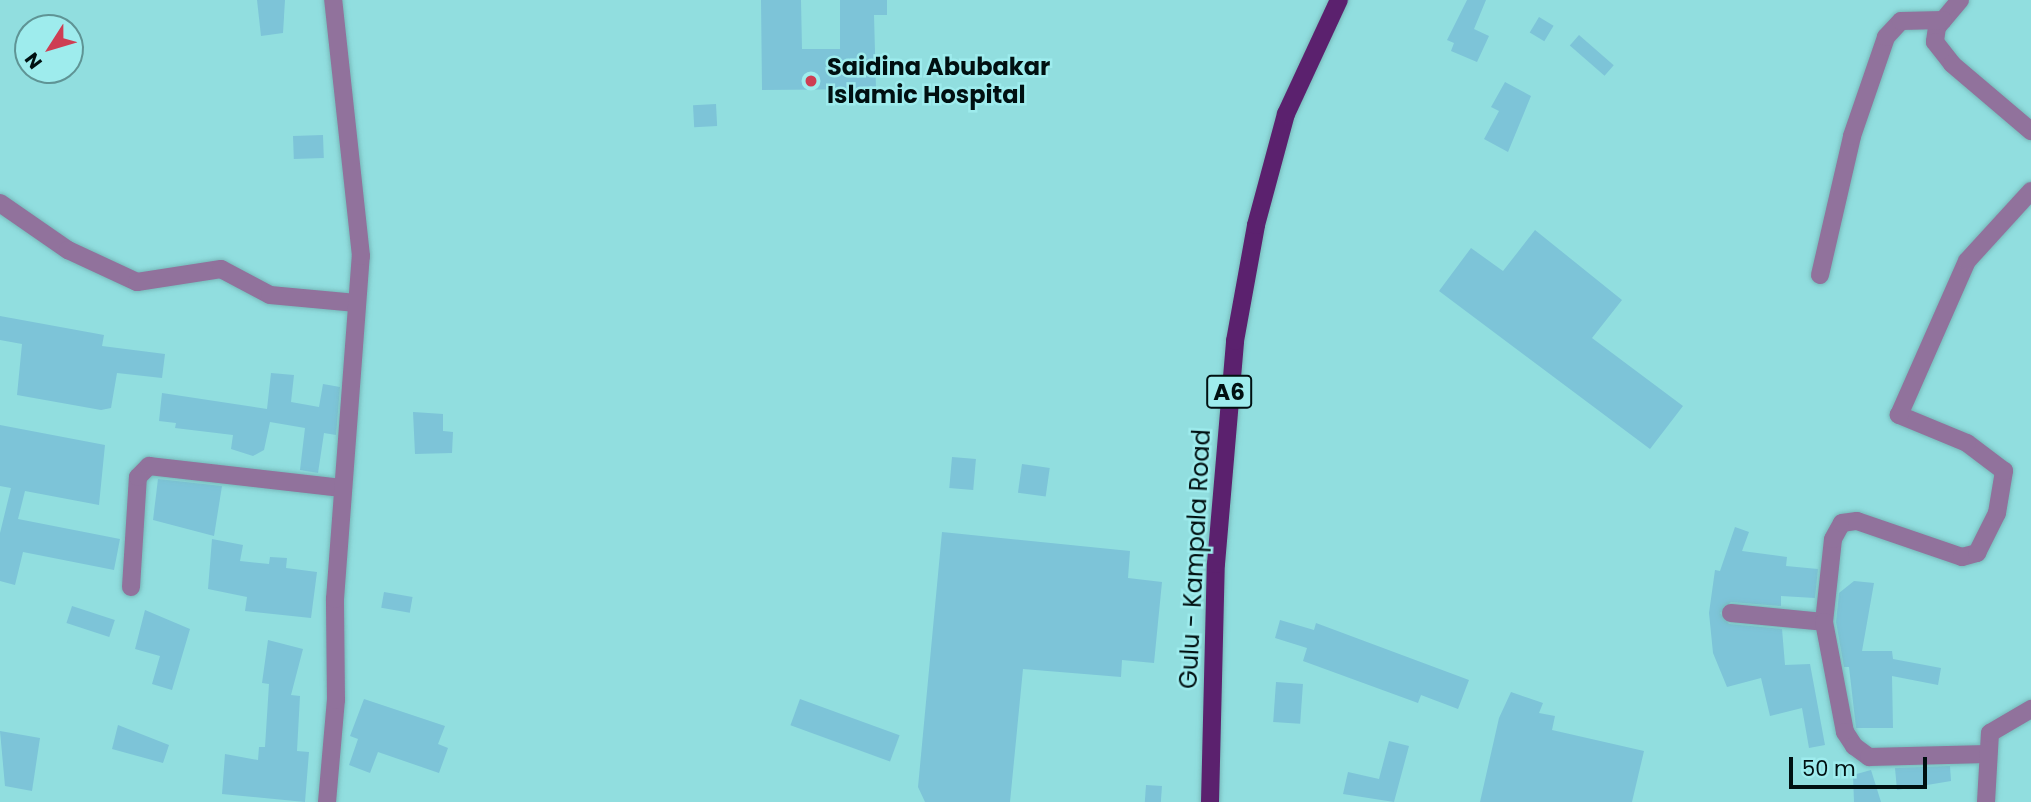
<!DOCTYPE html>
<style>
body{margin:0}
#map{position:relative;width:2031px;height:802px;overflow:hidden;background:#91dedf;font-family:Poppins,sans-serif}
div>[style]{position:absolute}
.building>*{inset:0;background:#7dc4d8;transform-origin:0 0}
.roads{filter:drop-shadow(0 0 2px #77b9ba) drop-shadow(0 0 2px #77b9ba)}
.minor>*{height:18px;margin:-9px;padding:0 9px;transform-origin:9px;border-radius:9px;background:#91729c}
.major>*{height:18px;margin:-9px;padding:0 9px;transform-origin:9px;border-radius:9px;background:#5b216e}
.dots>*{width:19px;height:19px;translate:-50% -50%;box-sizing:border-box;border:4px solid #9eeced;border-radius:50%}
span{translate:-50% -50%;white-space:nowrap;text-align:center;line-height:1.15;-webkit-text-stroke:5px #9eeced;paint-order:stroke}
.shield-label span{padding:2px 5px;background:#9eeced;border:2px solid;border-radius:5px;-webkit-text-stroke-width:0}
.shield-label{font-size:23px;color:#001011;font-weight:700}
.poi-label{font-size:24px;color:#001011;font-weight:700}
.left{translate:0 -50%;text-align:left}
.street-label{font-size:24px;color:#001011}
.north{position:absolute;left:14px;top:14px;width:70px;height:70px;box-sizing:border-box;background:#9eeced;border:2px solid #5f9495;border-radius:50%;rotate:233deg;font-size:19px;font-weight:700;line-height:28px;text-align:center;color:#001011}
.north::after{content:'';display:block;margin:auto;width:24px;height:32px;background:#ce3e53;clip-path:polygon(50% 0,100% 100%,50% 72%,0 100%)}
.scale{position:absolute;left:1789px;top:757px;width:138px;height:32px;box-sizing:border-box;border:4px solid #001011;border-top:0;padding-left:9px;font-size:21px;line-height:24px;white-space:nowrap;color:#001011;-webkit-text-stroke:5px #9eeced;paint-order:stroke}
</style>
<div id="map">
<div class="building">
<div style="clip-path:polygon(257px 0,285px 0,283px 33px,261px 36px)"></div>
<div style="clip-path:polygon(761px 0,801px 0,802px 49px,840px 49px,840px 0,887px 0,887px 15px,874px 15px,876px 89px,762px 90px)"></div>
<div style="clip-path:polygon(1467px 0,1486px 0,1474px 29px,1489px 36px,1477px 62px,1451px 51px,1454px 43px,1447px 40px)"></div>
<div style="left:1539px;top:17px;width:17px;height:18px;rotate:31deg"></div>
<div style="left:1579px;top:35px;width:46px;height:14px;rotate:41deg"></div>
<div style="clip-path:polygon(1505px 82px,1531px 96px,1508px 152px,1484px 139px,1499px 111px,1491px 107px)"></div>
<div style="left:716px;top:104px;width:22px;height:23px;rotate:87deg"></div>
<div style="left:323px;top:135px;width:23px;height:30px;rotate:88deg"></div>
<div style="clip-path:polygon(1535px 230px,1622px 300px,1592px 338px,1683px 406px,1650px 449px,1439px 291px,1471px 248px,1503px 271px)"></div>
<div style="clip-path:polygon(0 316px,104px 335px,102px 346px,165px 354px,162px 378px,117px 373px,111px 408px,101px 410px,17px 395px,22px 344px,0 340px)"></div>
<div style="clip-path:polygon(271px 373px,294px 375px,291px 402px,319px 407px,323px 384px,340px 387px,336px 435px,324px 433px,318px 473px,300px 470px,305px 428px,270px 422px,264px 450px,253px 456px,231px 449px,233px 435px,175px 428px,176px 423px,159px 421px,162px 393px,267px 409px)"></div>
<div style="clip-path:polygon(413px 412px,443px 414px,443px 431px,453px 432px,452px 453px,415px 454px)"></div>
<div style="clip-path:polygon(0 425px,105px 445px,99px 505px,25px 491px,18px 519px,120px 539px,114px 570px,23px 552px,15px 585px,0 581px,0 533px,11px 488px,0 486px)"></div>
<div style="left:952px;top:457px;width:24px;height:31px;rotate:5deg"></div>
<div style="left:1022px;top:464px;width:28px;height:29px;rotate:8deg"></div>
<div style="clip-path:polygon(158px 479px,222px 486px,214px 536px,153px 520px)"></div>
<div style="clip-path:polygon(1735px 527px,1749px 532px,1742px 551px,1787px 557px,1786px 566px,1818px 569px,1815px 598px,1781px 596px,1781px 606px,1731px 602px,1720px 613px,1729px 624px,1782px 629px,1785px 665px,1810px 664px,1825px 745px,1809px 748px,1802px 708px,1770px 716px,1761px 678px,1727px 687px,1713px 653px,1709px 613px,1715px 570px,1720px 571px)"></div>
<div style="clip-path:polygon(942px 532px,1130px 551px,1128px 578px,1162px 582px,1154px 663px,1122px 660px,1121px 677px,1023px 669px,1010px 802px,925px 802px,918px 787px)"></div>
<div style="clip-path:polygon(212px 539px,243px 545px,240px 561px,269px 564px,270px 557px,287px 558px,286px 568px,317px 572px,311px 618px,245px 611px,247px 597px,208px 589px)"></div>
<div style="clip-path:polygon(1854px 581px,1874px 583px,1862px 651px,1892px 651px,1893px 659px,1941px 668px,1938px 685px,1892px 676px,1893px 728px,1856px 728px,1849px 667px,1844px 667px,1836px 622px,1839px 593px)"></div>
<div style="left:384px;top:592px;width:29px;height:16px;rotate:10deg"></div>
<div style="left:72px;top:606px;width:45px;height:18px;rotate:18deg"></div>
<div style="clip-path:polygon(145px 610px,190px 629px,172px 690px,152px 684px,160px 656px,135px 649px)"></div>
<div style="clip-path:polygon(1280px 620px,1314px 630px,1316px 623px,1469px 680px,1458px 709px,1421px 695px,1418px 703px,1303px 661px,1307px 648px,1275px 638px)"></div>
<div style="clip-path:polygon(268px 640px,303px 649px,291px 695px,300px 696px,297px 751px,309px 752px,305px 802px,222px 794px,225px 754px,258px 760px,259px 747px,265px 747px,269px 684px,262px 683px)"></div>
<div style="left:1276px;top:682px;width:27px;height:40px;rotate:4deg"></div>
<div style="clip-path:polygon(1511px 692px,1543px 703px,1539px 713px,1555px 716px,1552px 730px,1644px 751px,1632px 802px,1480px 802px,1499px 718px)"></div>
<div style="clip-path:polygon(364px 699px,445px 726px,438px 744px,448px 748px,439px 773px,378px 752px,370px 773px,349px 765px,358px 739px,350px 736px)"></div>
<div style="left:800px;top:699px;width:106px;height:28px;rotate:20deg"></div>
<div style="clip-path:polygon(118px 725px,169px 745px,163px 763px,112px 749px)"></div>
<div style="clip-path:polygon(0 731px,40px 738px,32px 791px,5px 786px)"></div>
<div style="clip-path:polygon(1389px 741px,1409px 746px,1394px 802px,1343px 794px,1348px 772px,1379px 779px)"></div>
<div style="clip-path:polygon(1950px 766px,1951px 781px,1897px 790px,1895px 768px)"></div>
<div style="clip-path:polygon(1871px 770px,1881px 802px,1854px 802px,1853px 775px)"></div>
<div style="left:1146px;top:785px;width:16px;height:17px;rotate:4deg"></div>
</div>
<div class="roads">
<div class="minor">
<div style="left:1960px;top:0;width:35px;rotate:130deg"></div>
<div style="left:1937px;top:27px;width:15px;rotate:98deg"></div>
<div style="left:1935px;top:42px;width:28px;rotate:52deg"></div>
<div style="left:1952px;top:64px;width:104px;rotate:40.3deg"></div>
<div style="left:0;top:203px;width:83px;rotate:34.7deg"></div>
<div style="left:68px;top:250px;width:76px;rotate:24.9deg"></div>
<div style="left:137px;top:282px;width:85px;rotate:-8.8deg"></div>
<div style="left:221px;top:269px;width:55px;rotate:28deg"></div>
<div style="left:270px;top:295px;width:87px;rotate:5.3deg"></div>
<div style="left:1820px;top:275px;width:143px;rotate:-77deg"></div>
<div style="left:1852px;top:136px;width:105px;rotate:-71deg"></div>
<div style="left:1886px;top:37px;width:22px;rotate:-47deg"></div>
<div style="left:1901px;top:21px;width:42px;rotate:-1.4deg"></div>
<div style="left:131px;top:587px;width:110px;rotate:-86.4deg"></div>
<div style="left:138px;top:477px;width:16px;rotate:-45deg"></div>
<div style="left:149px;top:466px;width:194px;rotate:6.5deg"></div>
<div style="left:1731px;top:613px;width:93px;rotate:5.5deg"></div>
<div style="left:1824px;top:622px;width:83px;rotate:-83.8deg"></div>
<div style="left:1833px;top:539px;width:18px;rotate:-61deg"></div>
<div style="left:1842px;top:523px;width:15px;rotate:-8deg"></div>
<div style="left:1857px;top:521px;width:111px;rotate:18.9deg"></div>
<div style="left:1962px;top:557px;width:16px;rotate:-15deg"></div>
<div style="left:1977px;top:553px;width:45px;rotate:-63.4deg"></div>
<div style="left:1997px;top:513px;width:43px;rotate:-80.5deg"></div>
<div style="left:2004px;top:471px;width:46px;rotate:-142.9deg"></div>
<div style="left:1967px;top:443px;width:74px;rotate:-157.6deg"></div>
<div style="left:1899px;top:415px;width:168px;rotate:-66.2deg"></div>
<div style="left:1967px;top:261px;width:95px;rotate:-47.6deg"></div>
<div style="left:1824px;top:622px;width:112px;rotate:79.2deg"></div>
<div style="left:1845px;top:732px;width:17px;rotate:57deg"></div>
<div style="left:1854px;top:746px;width:19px;rotate:36deg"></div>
<div style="left:1869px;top:757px;width:118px;rotate:-1.5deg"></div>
<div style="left:327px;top:802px;width:102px;rotate:-85deg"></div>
<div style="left:336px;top:700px;width:101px;rotate:-90.6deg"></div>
<div style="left:335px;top:599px;width:344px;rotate:-85.7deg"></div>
<div style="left:361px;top:256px;width:258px;rotate:-96.2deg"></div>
<div style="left:1986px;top:802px;width:69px;rotate:-86.7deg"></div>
<div style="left:1990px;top:733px;width:48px;rotate:-30.3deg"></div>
</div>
<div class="major">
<div style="left:1210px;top:802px;width:238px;rotate:-88.6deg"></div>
<div style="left:1216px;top:564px;width:224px;rotate:-85.1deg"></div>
<div style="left:1235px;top:341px;width:118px;rotate:-79.7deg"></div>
<div style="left:1256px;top:225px;width:115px;rotate:-74.9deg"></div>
<div style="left:1286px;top:114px;width:126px;rotate:-65.1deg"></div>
</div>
</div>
<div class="dots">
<div style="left:811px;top:81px;background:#ce3e53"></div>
</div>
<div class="shield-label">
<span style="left:1229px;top:392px">A6</span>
</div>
<div class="poi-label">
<span class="left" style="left:827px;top:81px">Saidina Abubakar<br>Islamic Hospital</span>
</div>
<div class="street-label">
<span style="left:1195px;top:559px;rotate:-87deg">Gulu - Kampala Road</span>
</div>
<div class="north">N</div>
<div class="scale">50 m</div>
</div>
